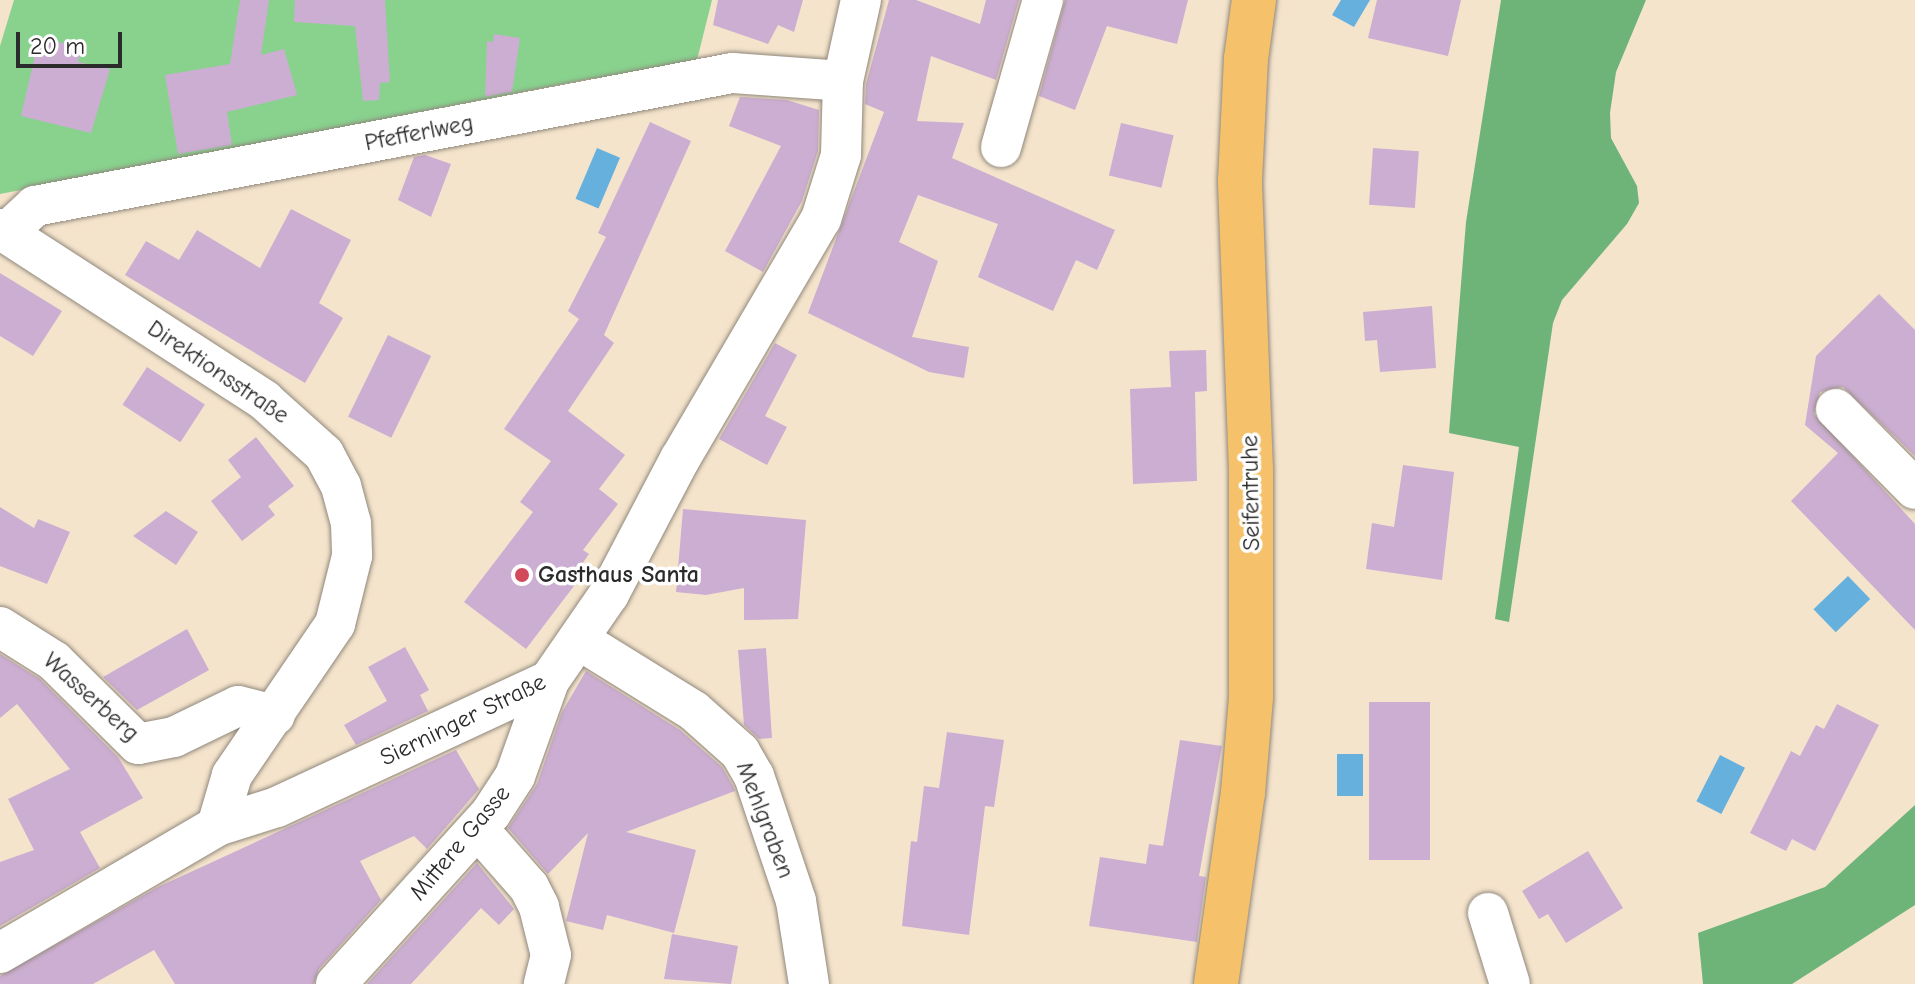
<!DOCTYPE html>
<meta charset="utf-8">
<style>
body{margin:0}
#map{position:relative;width:1915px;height:984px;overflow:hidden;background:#f5e4cc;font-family:"Comic Neue",sans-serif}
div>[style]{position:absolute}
.green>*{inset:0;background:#88d28e}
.forest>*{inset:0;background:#6eb479}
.water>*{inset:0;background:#66b0de;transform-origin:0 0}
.building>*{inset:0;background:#ccaed2;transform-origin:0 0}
.roads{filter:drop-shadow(0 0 2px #90887c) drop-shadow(0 0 2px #90887c)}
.minor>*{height:40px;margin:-20px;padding:0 20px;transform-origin:20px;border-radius:20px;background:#fff}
.major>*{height:44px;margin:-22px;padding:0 22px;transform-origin:22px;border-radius:22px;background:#f5c16b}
.dots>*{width:22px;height:22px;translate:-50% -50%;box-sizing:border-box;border:4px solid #fff;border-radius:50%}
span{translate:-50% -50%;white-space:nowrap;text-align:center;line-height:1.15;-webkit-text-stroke:7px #fff;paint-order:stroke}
.street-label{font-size:24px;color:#2b2b2b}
.poi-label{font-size:24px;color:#2b2b2b;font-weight:700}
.left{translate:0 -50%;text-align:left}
.scale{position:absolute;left:16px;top:32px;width:106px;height:36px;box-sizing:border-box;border:4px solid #2b2b2b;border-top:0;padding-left:10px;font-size:24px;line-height:28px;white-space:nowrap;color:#2b2b2b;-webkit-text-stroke:6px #fff;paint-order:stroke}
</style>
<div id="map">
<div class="green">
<div style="clip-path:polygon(14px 0,712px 0,695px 68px,589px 79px,0 194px,0 46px)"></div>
</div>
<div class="forest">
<div style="clip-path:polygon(1501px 0,1646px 0,1616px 72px,1610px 113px,1611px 138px,1637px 186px,1639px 203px,1627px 224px,1562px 300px,1553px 323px,1509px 622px,1495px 619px,1519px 447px,1449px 433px,1466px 222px)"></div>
<div style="clip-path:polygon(1915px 805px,1915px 905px,1792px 984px,1703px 984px,1698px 933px,1825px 887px)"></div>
</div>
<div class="water">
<div style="clip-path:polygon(1341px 0,1370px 0,1354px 27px,1332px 15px)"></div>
<div style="left:597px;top:148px;width:25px;height:55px;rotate:23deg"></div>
<div style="left:1848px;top:576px;width:32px;height:48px;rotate:46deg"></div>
<div style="left:1337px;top:754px;width:26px;height:42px"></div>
<div style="left:1720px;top:755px;width:28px;height:52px;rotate:27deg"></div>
</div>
<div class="building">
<div style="clip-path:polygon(240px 0,269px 0,261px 55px,284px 49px,297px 95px,227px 112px,232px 145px,178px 154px,165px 75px,230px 64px)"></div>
<div style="clip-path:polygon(295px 0,385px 0,390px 82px,380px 83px,379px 100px,363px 101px,355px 26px,294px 22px)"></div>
<div style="clip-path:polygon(718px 0,803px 0,794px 32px,778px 25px,768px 44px,713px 25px)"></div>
<div style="clip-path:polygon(889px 0,916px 0,980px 24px,986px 0,1019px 0,996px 80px,931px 56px,917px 121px,964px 123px,952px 158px,1115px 230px,1097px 270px,1076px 260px,1053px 311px,978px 277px,998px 224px,918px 195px,899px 242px,938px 261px,912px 337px,969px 347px,964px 378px,929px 372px,808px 313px,884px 112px,865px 104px,866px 84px)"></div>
<div style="clip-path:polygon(1065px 0,1188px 0,1177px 44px,1107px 26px,1075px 110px,1039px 96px)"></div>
<div style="clip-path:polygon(1377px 0,1461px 0,1448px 56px,1368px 38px)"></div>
<div style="clip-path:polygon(494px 34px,520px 38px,512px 92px,485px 97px,487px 41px,493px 42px)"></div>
<div style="clip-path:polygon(39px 38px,82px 47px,78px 62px,110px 69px,91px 133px,21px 116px)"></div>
<div style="clip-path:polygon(740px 97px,787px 100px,819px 110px,818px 151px,802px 201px,763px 272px,725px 251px,781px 146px,729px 126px)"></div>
<div style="clip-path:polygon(650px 122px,691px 141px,604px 335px,614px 343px,568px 411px,625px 455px,599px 489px,618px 504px,583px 550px,589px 554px,575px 574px,580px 578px,526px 649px,464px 602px,533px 512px,520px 502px,551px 461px,504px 429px,579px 319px,568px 311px,606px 237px,598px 233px)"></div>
<div style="left:1121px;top:123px;width:54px;height:54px;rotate:13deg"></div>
<div style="left:1373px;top:148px;width:46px;height:57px;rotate:4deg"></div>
<div style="clip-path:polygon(425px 155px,451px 164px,431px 217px,398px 200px,414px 157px)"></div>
<div style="clip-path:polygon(291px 209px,351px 240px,319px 303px,343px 318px,305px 383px,125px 275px,146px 241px,179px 260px,197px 230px,260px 268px)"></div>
<div style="clip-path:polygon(0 273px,62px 311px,33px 356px,0 336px)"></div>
<div style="clip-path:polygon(1879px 294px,1915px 330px,1915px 456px,1843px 387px,1820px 392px,1814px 414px,1915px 524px,1915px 630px,1791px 501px,1838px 453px,1805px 425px,1816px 356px)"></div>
<div style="clip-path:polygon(1432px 306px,1436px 368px,1380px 372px,1377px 340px,1365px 341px,1363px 312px)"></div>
<div style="left:388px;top:335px;width:48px;height:91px;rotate:26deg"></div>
<div style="clip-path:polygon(775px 343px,797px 355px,765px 416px,787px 427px,767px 465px,719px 439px)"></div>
<div style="clip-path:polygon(1206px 350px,1207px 391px,1195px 392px,1197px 481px,1133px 484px,1130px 389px,1171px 387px,1169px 351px)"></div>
<div style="left:147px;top:367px;width:69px;height:45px;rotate:33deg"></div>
<div style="clip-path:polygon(256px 437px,294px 486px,268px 506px,275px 515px,242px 541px,211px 501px,241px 477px,228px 460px)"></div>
<div style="clip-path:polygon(1403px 465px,1454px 472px,1442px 580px,1366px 569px,1372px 523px,1394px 527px)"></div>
<div style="clip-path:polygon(0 507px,34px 528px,38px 519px,70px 532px,47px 584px,0 566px)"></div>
<div style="clip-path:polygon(683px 509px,806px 520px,798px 619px,744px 620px,744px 588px,706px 595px,676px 592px)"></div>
<div style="clip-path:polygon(166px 511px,198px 532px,176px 565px,133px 536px)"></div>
<div style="clip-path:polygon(187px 629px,209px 670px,137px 710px,103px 677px)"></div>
<div style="clip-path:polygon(405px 647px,429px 690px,420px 695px,428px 711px,356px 745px,344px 725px,387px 701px,368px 667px)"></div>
<div style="clip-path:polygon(766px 648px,772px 738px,759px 739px,744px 725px,738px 650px)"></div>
<div style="clip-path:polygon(0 654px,40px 679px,118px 757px,143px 798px,80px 832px,100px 868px,0 926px,0 862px,34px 850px,8px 799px,70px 769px,17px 704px,0 718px)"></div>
<div style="clip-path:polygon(586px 671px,680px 730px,722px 767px,733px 786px,735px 791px,626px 832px,696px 850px,674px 933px,607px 915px,603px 930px,566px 921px,588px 833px,548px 874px,508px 828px,537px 784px,562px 712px)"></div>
<div style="left:1369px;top:702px;width:61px;height:158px"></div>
<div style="clip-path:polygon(1837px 704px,1879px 725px,1815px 851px,1792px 839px,1786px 851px,1750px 833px,1791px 751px,1800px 756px,1816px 725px,1824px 729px)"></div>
<div style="clip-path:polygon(947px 732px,1004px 740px,994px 807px,985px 806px,969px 935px,902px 926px,911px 841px,917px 842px,924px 786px,939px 788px)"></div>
<div style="clip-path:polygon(1180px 740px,1222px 746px,1199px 876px,1206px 877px,1197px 942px,1089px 926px,1100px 857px,1146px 864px,1149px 844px,1163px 846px)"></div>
<div style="clip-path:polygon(456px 750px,479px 789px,427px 849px,414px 836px,360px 861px,381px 900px,319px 969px,314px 984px,175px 984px,154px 950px,93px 984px,0 984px,0 976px,158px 887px)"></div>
<div style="clip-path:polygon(1588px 851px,1623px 908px,1566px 943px,1548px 914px,1539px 919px,1522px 891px)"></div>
<div style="clip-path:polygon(477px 863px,514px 909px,499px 925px,481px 908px,411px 984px,367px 984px)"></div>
<div style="clip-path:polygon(672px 934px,738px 946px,731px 984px,664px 979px)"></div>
</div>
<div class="roads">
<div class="minor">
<div style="left:1001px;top:147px;width:153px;rotate:-74.1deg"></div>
<div style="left:0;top:229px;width:315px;rotate:32.9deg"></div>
<div style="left:264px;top:400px;width:81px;rotate:42deg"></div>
<div style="left:324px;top:454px;width:36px;rotate:62deg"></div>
<div style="left:341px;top:486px;width:38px;rotate:75deg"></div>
<div style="left:351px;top:523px;width:33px;rotate:88deg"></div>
<div style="left:352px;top:556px;width:70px;rotate:104deg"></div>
<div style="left:335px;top:624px;width:183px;rotate:124.3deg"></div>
<div style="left:232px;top:775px;width:53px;rotate:106.4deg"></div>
<div style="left:6px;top:233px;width:40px;rotate:-43deg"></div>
<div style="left:35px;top:206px;width:710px;rotate:-10.8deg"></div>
<div style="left:732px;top:73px;width:111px;rotate:4.1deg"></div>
<div style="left:1836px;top:409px;width:112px;rotate:45.4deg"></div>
<div style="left:0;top:627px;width:64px;rotate:32.2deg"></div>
<div style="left:54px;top:661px;width:118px;rotate:44.7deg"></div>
<div style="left:138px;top:744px;width:37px;rotate:-11deg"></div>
<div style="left:174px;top:737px;width:71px;rotate:-25.8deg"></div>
<div style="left:238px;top:706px;width:38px;rotate:14deg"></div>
<div style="left:581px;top:641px;width:133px;rotate:31.8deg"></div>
<div style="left:694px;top:711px;width:62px;rotate:41.7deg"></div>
<div style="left:740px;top:752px;width:28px;rotate:60deg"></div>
<div style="left:754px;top:776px;width:132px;rotate:71.4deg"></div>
<div style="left:796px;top:901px;width:84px;rotate:81.1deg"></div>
<div style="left:478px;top:829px;width:77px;rotate:48.7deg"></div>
<div style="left:529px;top:887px;width:22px;rotate:63deg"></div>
<div style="left:539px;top:907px;width:49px;rotate:76deg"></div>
<div style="left:551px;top:955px;width:30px;rotate:104deg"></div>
<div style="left:1488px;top:913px;width:74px;rotate:72.8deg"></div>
<div style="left:0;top:953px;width:251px;rotate:-30.3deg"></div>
<div style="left:217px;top:826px;width:63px;rotate:-17.6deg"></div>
<div style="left:277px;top:807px;width:300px;rotate:-24.9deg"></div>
<div style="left:549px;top:681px;width:106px;rotate:-55.4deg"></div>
<div style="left:609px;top:594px;width:153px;rotate:-62.3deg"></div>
<div style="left:680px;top:459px;width:278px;rotate:-59.6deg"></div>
<div style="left:821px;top:219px;width:67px;rotate:-72.6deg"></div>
<div style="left:841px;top:155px;width:74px;rotate:-88.5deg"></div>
<div style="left:843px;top:81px;width:83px;rotate:-77.5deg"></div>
<div style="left:336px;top:984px;width:231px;rotate:-47.8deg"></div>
<div style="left:491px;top:813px;width:44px;rotate:-57deg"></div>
<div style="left:515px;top:776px;width:101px;rotate:-70.3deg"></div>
</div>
<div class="major">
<div style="left:1216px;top:984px;width:193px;rotate:-82deg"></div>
<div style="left:1243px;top:793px;width:96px;rotate:-85.2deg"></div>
<div style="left:1251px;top:697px;width:227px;rotate:-90deg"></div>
<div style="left:1251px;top:470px;width:289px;rotate:-92.2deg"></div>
<div style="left:1240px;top:181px;width:122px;rotate:-87.2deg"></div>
<div style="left:1246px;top:59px;width:60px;rotate:-82.3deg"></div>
</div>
</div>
<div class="dots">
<div style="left:522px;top:575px;background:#d1495b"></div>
</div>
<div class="street-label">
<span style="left:419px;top:133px;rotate:-11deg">Pfefferlweg</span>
<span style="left:218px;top:372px;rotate:34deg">Direktionsstraße</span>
<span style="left:1251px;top:493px;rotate:-91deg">Seifentruhe</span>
<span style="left:91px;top:697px;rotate:42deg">Wasserberg</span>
<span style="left:463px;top:720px;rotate:-26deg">Sierninger Straße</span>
<span style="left:765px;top:820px;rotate:69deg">Mehlgraben</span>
<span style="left:460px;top:843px;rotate:-50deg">Mittere Gasse</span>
</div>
<div class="poi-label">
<span class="left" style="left:538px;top:575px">Gasthaus Santa</span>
</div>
<div class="scale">20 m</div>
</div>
